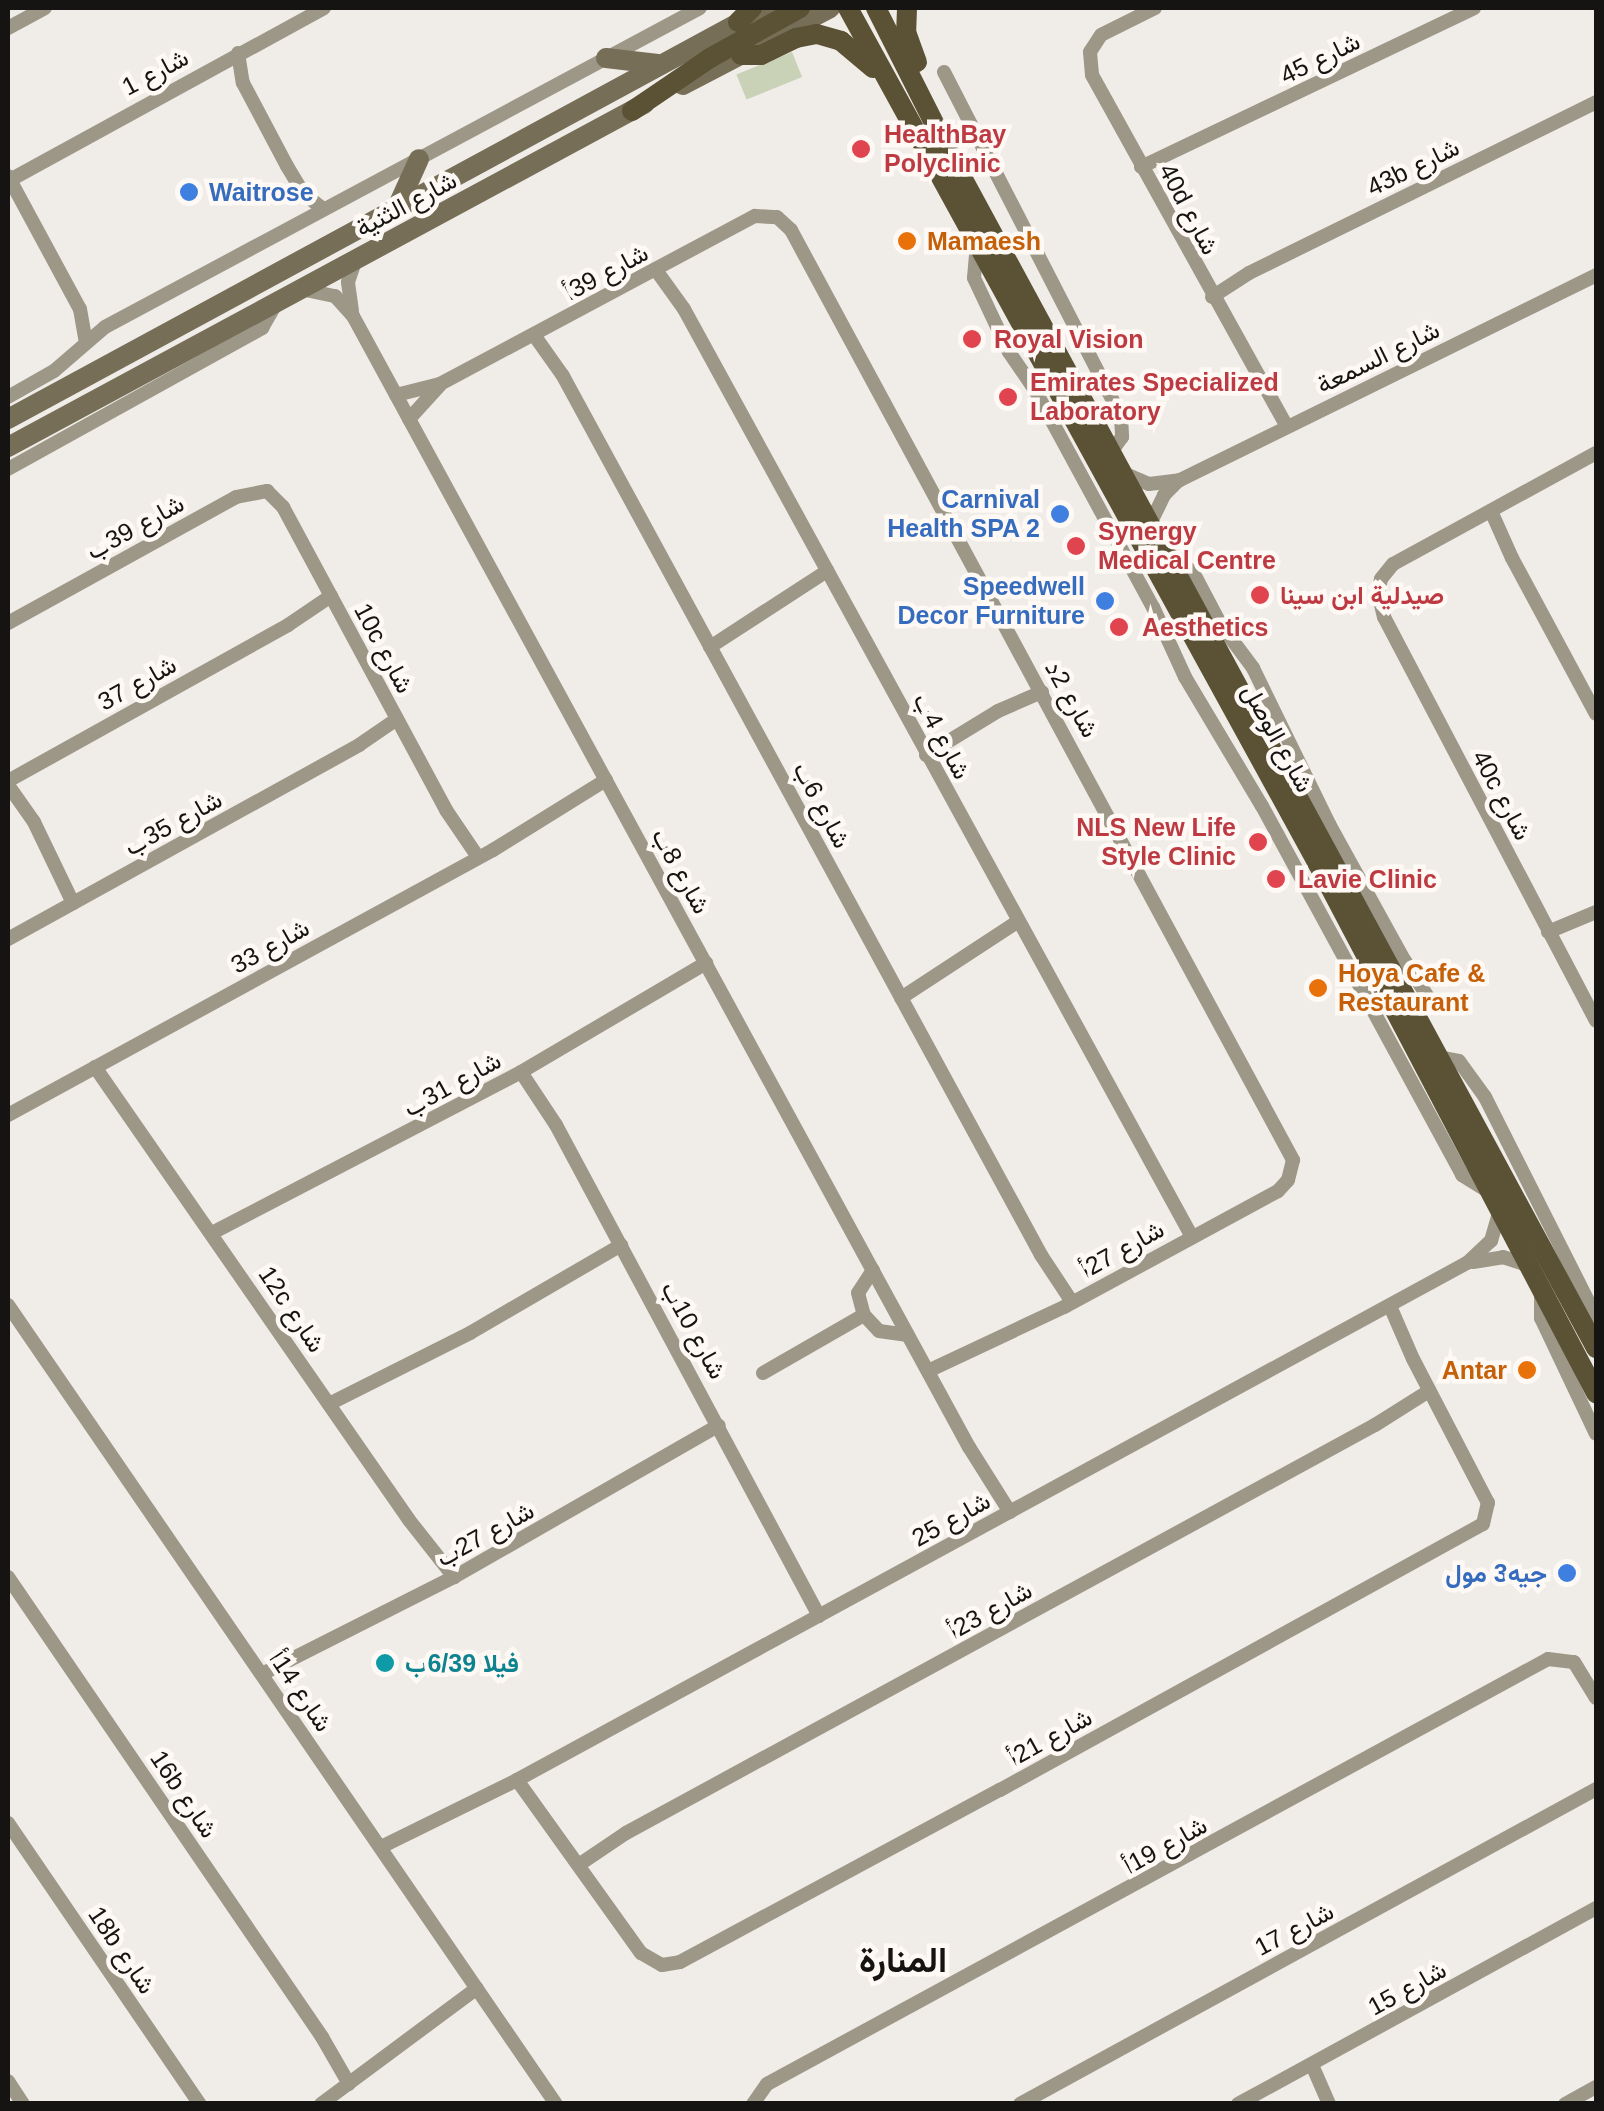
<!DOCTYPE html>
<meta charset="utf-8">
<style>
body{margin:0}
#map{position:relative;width:1604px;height:2111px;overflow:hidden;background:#f0ece7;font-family:Helvetica,Vazirmatn,sans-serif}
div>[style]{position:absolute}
.green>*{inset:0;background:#c9d2b7;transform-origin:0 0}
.street>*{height:14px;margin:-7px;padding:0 7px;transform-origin:7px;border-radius:7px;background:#9c9787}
.secondary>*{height:20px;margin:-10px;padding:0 10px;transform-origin:10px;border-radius:10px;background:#766e57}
.primary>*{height:20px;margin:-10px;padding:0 10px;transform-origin:10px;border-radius:10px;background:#5b5235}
.dots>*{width:28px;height:28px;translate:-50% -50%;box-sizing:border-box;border:5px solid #fef9f5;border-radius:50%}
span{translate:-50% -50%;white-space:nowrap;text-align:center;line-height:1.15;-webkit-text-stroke:9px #fef9f5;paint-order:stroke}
.street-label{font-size:25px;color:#151412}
.health-label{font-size:25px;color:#be3a42;font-weight:700}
.left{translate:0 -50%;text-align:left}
.right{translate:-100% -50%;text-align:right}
.shop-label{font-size:25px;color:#366cbe;font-weight:700}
.food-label{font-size:25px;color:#c56008;font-weight:700}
.culture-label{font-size:25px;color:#0d838f;font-weight:700}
.district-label{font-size:35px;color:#151412;font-weight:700}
.frame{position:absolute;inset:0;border:10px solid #151412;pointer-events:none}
</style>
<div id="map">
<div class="green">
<div style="left:792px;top:52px;width:27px;height:60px;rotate:68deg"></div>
</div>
<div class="street">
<div style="left:1155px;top:8px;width:60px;rotate:153.4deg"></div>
<div style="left:1101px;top:35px;width:20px;rotate:123deg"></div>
<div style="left:1090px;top:52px;width:23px;rotate:85deg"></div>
<div style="left:1092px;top:75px;width:402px;rotate:61deg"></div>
<div style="left:8px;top:28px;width:42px;rotate:-28.4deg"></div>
<div style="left:238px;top:53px;width:30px;rotate:81deg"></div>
<div style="left:243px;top:83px;width:94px;rotate:62.1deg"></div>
<div style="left:287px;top:166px;width:33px;rotate:59deg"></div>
<div style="left:304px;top:194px;width:24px;rotate:38deg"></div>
<div style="left:944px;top:72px;width:387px;rotate:62.8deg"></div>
<div style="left:1121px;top:416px;width:21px;rotate:87deg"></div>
<div style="left:1122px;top:437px;width:19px;rotate:126deg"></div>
<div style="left:1141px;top:167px;width:369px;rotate:-25.5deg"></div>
<div style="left:8px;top:176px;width:151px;rotate:61.6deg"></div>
<div style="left:80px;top:309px;width:34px;rotate:80deg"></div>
<div style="left:10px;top:180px;width:358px;rotate:-28.7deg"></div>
<div style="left:983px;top:249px;width:9px;rotate:139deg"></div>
<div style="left:976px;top:255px;width:23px;rotate:95deg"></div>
<div style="left:974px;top:278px;width:82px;rotate:64.7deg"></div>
<div style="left:1009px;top:352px;width:46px;rotate:55.6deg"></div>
<div style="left:1035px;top:390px;width:247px;rotate:61.5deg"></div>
<div style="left:1153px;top:607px;width:77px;rotate:65.4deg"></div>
<div style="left:1185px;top:677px;width:150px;rotate:59.2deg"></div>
<div style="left:1262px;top:806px;width:420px;rotate:61.5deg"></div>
<div style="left:1462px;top:1175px;width:28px;rotate:32deg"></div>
<div style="left:656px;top:270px;width:48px;rotate:54.3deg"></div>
<div style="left:684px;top:309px;width:1058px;rotate:61.3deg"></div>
<div style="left:301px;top:289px;width:35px;rotate:12deg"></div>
<div style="left:335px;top:296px;width:27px;rotate:48deg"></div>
<div style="left:353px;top:316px;width:1288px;rotate:61.43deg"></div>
<div style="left:969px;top:1447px;width:77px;rotate:57.8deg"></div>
<div style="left:1212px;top:297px;width:44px;rotate:-33deg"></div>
<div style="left:1249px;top:273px;width:387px;rotate:-26.2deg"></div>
<div style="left:352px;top:311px;width:29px;rotate:-98deg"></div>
<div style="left:348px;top:282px;width:24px;rotate:-71deg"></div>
<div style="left:534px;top:335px;width:50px;rotate:54.7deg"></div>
<div style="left:563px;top:376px;width:1001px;rotate:61.46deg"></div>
<div style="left:1041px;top:1255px;width:56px;rotate:56.6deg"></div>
<div style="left:396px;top:395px;width:45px;rotate:-14deg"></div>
<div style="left:440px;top:384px;width:357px;rotate:-28.1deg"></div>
<div style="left:755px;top:216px;width:22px;rotate:3deg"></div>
<div style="left:777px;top:217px;width:19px;rotate:43deg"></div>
<div style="left:791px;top:230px;width:1057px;rotate:61.64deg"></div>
<div style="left:1293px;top:1160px;width:21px;rotate:104deg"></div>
<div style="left:1288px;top:1180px;width:15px;rotate:132deg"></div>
<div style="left:1278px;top:1191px;width:243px;rotate:151.5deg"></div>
<div style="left:1064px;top:1307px;width:150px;rotate:154.8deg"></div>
<div style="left:8px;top:397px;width:53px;rotate:-29.5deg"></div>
<div style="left:54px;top:371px;width:67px;rotate:-40.8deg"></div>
<div style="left:105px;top:327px;width:675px;rotate:-28.2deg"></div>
<div style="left:409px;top:419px;width:46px;rotate:-47.6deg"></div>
<div style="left:1596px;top:453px;width:231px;rotate:151.3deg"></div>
<div style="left:1393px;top:564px;width:19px;rotate:129deg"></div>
<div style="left:1381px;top:579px;width:14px;rotate:102deg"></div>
<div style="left:1378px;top:593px;width:25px;rotate:76deg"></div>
<div style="left:1384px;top:617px;width:456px;rotate:62.3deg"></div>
<div style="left:8px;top:469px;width:291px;rotate:-29deg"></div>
<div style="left:262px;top:328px;width:28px;rotate:-60deg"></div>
<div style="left:1123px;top:473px;width:28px;rotate:23deg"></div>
<div style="left:1149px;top:484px;width:31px;rotate:-7deg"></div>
<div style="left:1180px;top:480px;width:464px;rotate:-26.2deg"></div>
<div style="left:1491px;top:511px;width:51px;rotate:65.9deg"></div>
<div style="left:1512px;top:558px;width:177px;rotate:61.7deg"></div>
<div style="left:1150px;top:524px;width:32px;rotate:-64deg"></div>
<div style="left:1164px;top:495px;width:21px;rotate:-45deg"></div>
<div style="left:1167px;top:552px;width:33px;rotate:38deg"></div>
<div style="left:1193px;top:572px;width:60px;rotate:62.2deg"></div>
<div style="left:1221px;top:625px;width:54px;rotate:53.3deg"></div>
<div style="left:1253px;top:668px;width:174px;rotate:64deg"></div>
<div style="left:1329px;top:824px;width:155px;rotate:61.1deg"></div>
<div style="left:1404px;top:960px;width:23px;rotate:105deg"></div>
<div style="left:8px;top:623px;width:260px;rotate:-28.9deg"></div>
<div style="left:236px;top:497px;width:32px;rotate:-11deg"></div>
<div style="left:267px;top:491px;width:23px;rotate:45deg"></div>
<div style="left:283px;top:507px;width:344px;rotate:61.7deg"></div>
<div style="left:446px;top:810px;width:57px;rotate:55.8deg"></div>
<div style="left:710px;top:647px;width:140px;rotate:-33deg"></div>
<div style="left:926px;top:755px;width:84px;rotate:-31.4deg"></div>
<div style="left:998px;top:711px;width:48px;rotate:-23.4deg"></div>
<div style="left:8px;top:781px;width:321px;rotate:-29.1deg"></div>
<div style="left:288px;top:625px;width:52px;rotate:-34deg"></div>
<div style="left:8px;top:785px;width:45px;rotate:54.9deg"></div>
<div style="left:34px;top:822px;width:90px;rotate:64.3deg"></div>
<div style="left:1548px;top:932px;width:52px;rotate:-22.6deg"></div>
<div style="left:8px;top:939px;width:401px;rotate:-28.9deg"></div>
<div style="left:359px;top:745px;width:46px;rotate:-34.4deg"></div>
<div style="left:1405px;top:961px;width:49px;rotate:57.6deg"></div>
<div style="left:901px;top:998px;width:139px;rotate:-33.2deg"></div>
<div style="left:1439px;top:1057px;width:20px;rotate:11deg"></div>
<div style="left:1459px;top:1061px;width:44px;rotate:54.2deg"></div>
<div style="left:1485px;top:1097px;width:246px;rotate:63.2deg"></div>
<div style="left:95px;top:1067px;width:551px;rotate:55.27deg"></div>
<div style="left:409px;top:1520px;width:73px;rotate:51.7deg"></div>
<div style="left:521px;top:1072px;width:64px;rotate:56.6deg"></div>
<div style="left:556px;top:1125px;width:557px;rotate:61.82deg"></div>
<div style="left:8px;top:1115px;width:553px;rotate:-28.65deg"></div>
<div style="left:493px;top:850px;width:133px;rotate:-31.8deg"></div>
<div style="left:212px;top:1233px;width:348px;rotate:-27.5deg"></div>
<div style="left:521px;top:1072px;width:215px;rotate:-30.5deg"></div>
<div style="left:1473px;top:1262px;width:30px;rotate:-9deg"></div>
<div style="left:1503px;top:1257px;width:25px;rotate:18deg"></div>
<div style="left:873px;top:1270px;width:27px;rotate:123deg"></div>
<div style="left:858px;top:1293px;width:23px;rotate:75deg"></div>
<div style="left:864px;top:1315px;width:22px;rotate:47deg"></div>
<div style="left:879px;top:1331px;width:29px;rotate:8deg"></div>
<div style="left:1541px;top:1291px;width:27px;rotate:90deg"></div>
<div style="left:1541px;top:1318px;width:128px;rotate:64.6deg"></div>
<div style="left:8px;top:1305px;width:969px;rotate:55.56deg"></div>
<div style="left:763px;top:1373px;width:116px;rotate:-29.9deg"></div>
<div style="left:329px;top:1404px;width:158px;rotate:-26.7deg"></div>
<div style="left:470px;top:1333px;width:175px;rotate:-30.2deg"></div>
<div style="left:8px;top:1577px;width:557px;rotate:55.68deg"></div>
<div style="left:322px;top:2037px;width:54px;rotate:60.1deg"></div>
<div style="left:262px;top:1674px;width:215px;rotate:-26.8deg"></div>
<div style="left:454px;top:1577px;width:305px;rotate:-29.8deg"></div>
<div style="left:517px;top:1780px;width:213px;rotate:54.4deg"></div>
<div style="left:641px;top:1953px;width:24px;rotate:30deg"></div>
<div style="left:662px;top:1965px;width:18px;rotate:-9deg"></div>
<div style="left:680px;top:1962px;width:363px;rotate:-28.3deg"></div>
<div style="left:1000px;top:1790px;width:551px;rotate:-28.84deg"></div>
<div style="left:1483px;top:1524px;width:22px;rotate:-77deg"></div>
<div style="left:1488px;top:1503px;width:162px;rotate:-117.5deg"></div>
<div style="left:1413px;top:1359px;width:58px;rotate:-113.5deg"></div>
<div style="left:8px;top:1823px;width:340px;rotate:55.7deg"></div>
<div style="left:381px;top:1847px;width:152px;rotate:-26.2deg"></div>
<div style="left:517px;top:1780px;width:1082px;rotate:-28.56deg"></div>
<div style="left:1467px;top:1263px;width:33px;rotate:-43deg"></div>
<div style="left:1491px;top:1241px;width:29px;rotate:-74deg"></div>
<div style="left:580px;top:1864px;width:55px;rotate:-34deg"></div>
<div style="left:626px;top:1833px;width:853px;rotate:-28.58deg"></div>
<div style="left:1375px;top:1425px;width:64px;rotate:-32.2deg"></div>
<div style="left:1312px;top:2065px;width:43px;rotate:66.4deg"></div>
<div style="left:8px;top:2081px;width:27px;rotate:57deg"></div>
<div style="left:321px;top:2104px;width:194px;rotate:-36.6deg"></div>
<div style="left:753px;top:2104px;width:24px;rotate:-55deg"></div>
<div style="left:767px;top:2084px;width:889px;rotate:-28.55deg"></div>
<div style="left:1548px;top:1659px;width:26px;rotate:7deg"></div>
<div style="left:1574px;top:1662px;width:42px;rotate:58.6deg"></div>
<div style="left:1020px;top:2104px;width:657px;rotate:-28.67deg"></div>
<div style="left:1238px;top:2104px;width:408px;rotate:-28.7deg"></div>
<div style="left:1565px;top:2104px;width:35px;rotate:-29deg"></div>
</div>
<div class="secondary">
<div style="left:606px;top:58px;width:52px;rotate:6.6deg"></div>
<div style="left:683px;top:85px;width:166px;rotate:-27.6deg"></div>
<div style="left:395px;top:212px;width:58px;rotate:-65.6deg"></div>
<div style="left:8px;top:419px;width:862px;rotate:-28.47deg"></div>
<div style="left:8px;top:447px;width:723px;rotate:-28.34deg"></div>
</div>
<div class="primary">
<div style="left:848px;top:8px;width:977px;rotate:61.23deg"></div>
<div style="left:1318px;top:864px;width:598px;rotate:62.28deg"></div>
<div style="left:876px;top:8px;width:182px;rotate:63.2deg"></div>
<div style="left:958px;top:170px;width:1340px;rotate:61.56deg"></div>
<div style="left:907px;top:8px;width:24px;rotate:92deg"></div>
<div style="left:906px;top:32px;width:32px;rotate:70deg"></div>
<div style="left:738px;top:22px;width:20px;rotate:-45deg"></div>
<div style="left:741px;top:55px;width:20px"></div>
<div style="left:761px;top:55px;width:39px;rotate:-26deg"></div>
<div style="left:796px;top:38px;width:21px;rotate:-11deg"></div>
<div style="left:817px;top:34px;width:25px;rotate:16deg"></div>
<div style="left:841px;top:41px;width:42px;rotate:40.2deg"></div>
<div style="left:632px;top:111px;width:94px;rotate:-34.2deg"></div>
<div style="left:710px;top:58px;width:103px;rotate:-29.1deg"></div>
</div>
<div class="dots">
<div style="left:861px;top:149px;background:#e0444e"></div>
<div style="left:189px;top:192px;background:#3f7fe0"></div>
<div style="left:907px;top:241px;background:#e8710a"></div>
<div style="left:972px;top:339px;background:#e0444e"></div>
<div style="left:1008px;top:397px;background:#e0444e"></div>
<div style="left:1060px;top:514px;background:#3f7fe0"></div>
<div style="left:1076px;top:546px;background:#e0444e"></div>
<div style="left:1260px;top:595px;background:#e0444e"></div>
<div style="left:1105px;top:601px;background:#3f7fe0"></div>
<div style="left:1119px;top:627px;background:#e0444e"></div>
<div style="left:1258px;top:842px;background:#e0444e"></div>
<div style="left:1276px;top:879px;background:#e0444e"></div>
<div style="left:1318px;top:988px;background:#e8710a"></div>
<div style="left:1527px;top:1370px;background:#e8710a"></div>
<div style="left:1567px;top:1573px;background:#3f7fe0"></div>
<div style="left:385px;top:1663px;background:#0f9aa8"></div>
</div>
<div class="street-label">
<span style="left:1320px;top:58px;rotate:-26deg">شارع 45</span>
<span style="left:155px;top:72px;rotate:-28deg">شارع 1</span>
<span style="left:1413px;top:167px;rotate:-26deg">43b شارع</span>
<span style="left:406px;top:204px;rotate:-28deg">شارع الثنية</span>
<span style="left:1189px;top:209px;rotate:62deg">40d شارع</span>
<span style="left:606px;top:272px;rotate:-28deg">شارع 39أ</span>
<span style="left:1378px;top:357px;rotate:-26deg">شارع السمعة</span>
<span style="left:135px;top:527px;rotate:-29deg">شارع 39ب</span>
<span style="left:384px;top:648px;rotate:62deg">10c شارع</span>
<span style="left:137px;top:683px;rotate:-29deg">شارع 37</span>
<span style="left:1072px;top:699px;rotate:61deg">شارع 2د</span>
<span style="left:942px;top:736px;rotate:62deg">شارع 4ب</span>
<span style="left:1278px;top:738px;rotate:61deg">شارع الوصل</span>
<span style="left:1502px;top:795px;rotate:62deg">40c شارع</span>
<span style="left:822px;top:805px;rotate:62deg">شارع 6ب</span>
<span style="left:173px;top:823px;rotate:-29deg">شارع 35ب</span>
<span style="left:681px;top:871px;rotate:61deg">شارع 8ب</span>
<span style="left:270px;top:946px;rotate:-29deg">شارع 33</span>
<span style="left:452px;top:1084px;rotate:-29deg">شارع 31ب</span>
<span style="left:1122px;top:1249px;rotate:-29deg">شارع 27أ</span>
<span style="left:292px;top:1309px;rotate:56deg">12c شارع</span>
<span style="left:694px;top:1330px;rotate:61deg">شارع 10ب</span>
<span style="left:951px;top:1519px;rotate:-29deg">شارع 25</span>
<span style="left:485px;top:1534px;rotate:-29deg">شارع 27ب</span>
<span style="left:990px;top:1610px;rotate:-29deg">شارع 23أ</span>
<span style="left:301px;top:1691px;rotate:56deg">شارع 14أ</span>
<span style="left:1050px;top:1737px;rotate:-29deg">شارع 21أ</span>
<span style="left:184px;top:1794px;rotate:56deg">16b شارع</span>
<span style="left:1165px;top:1845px;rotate:-29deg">شارع 19أ</span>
<span style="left:1294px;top:1929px;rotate:-28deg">شارع 17</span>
<span style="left:122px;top:1950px;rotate:56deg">18b شارع</span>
<span style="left:1407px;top:1988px;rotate:-29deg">شارع 15</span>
</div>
<div class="health-label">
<span class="left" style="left:884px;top:149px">HealthBay<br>Polyclinic</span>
<span class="left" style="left:994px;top:339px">Royal Vision</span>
<span class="left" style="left:1030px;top:397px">Emirates Specialized<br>Laboratory</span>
<span class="left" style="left:1098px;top:546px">Synergy<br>Medical Centre</span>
<span class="left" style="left:1280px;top:595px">صيدلية ابن سينا</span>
<span class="left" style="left:1142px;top:627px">Aesthetics</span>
<span class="right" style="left:1236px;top:842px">NLS New Life<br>Style Clinic</span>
<span class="left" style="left:1298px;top:879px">Lavie Clinic</span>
</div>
<div class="shop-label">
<span class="left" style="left:209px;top:192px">Waitrose</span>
<span class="right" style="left:1040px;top:514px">Carnival<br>Health SPA 2</span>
<span class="right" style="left:1085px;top:601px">Speedwell<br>Decor Furniture</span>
<span class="right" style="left:1547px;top:1573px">جيه3 مول</span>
</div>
<div class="food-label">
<span class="left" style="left:927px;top:241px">Mamaesh</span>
<span class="left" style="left:1338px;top:988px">Hoya Cafe &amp;<br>Restaurant</span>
<span class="right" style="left:1507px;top:1370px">Antar</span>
</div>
<div class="culture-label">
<span class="left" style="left:405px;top:1663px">فيلا 6/39ب</span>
</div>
<div class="district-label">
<span style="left:903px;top:1960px">المنارة</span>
</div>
<div class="frame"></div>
</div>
